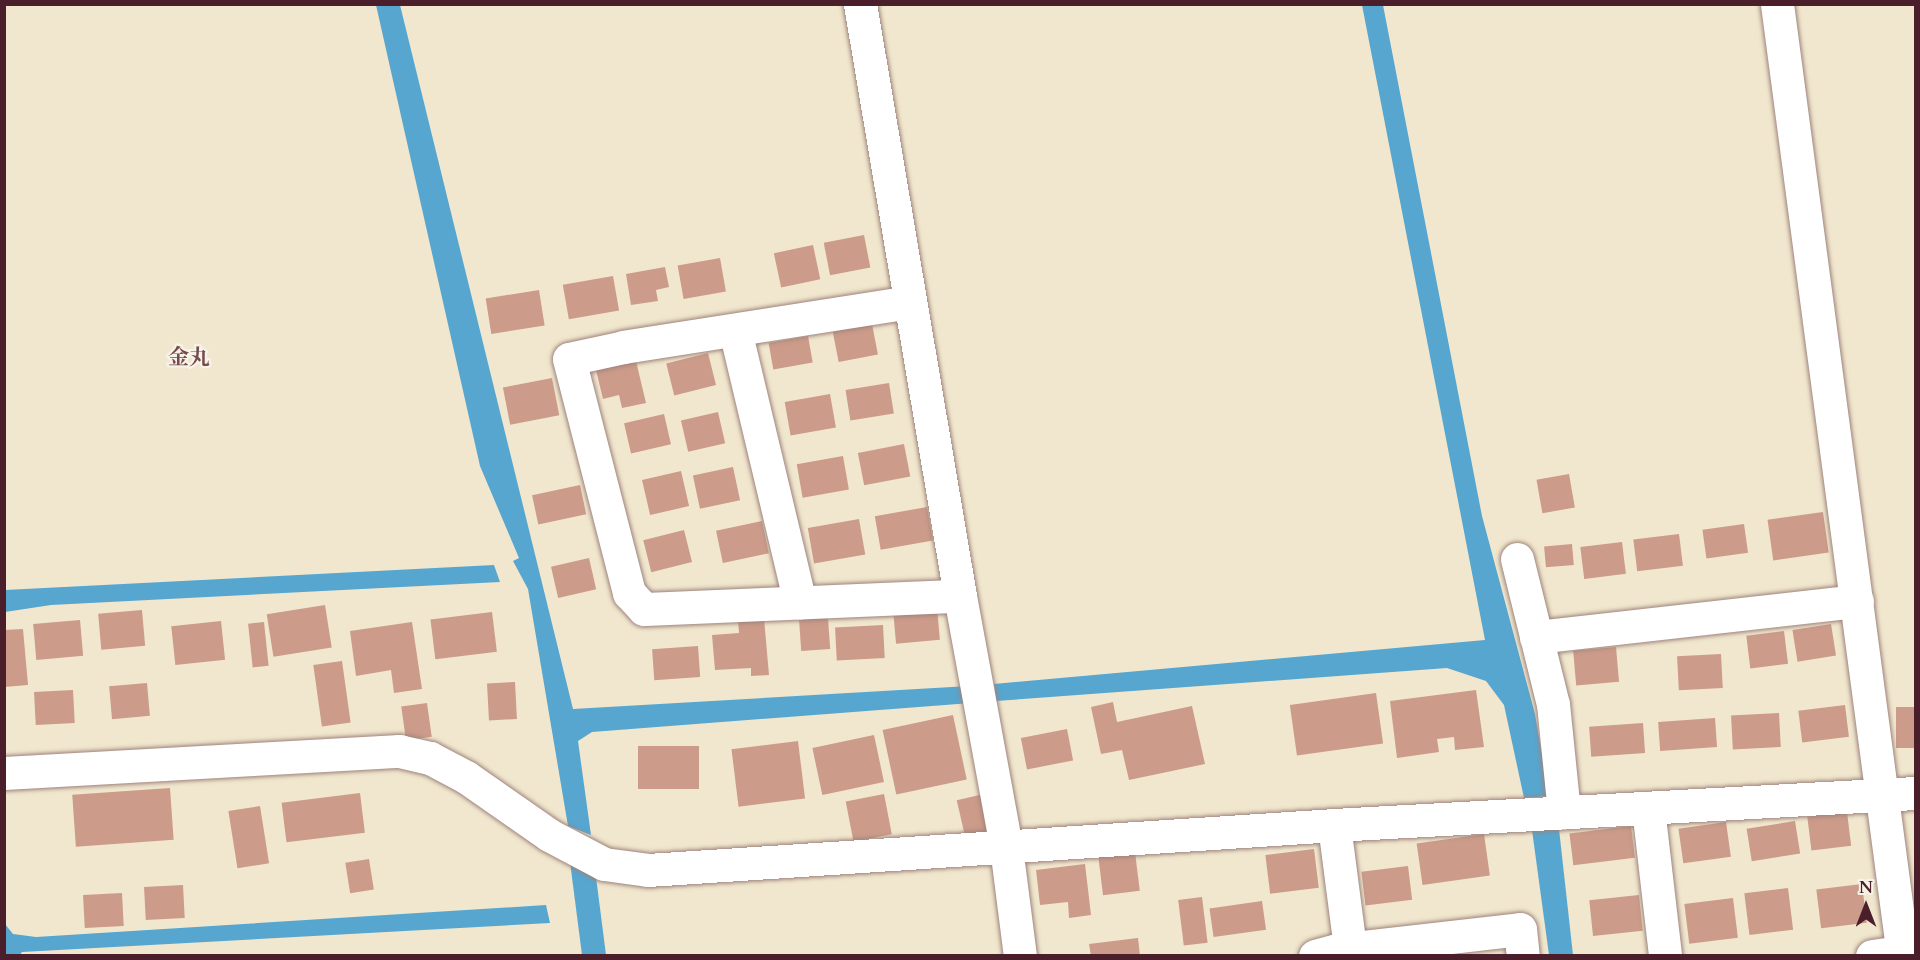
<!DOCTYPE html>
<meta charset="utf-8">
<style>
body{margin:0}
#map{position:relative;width:1920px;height:960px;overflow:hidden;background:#f1e7ce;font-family:Cardo,"Noto Serif JP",serif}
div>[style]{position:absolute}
.water>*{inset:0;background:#56a6d0}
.building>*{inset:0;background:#cc9b8a;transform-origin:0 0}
.roads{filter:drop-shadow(0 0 2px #9e837c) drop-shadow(0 0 2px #9e837c)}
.street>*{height:33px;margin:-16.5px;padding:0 16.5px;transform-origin:16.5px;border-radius:16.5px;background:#fff}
span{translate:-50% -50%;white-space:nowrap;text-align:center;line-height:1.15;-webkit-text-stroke:4.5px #f7f3e8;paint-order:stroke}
.neighbourhood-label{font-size:21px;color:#784a4c;font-weight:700}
.frame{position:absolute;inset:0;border:6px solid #4a1f2b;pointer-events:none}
.north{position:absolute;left:1836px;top:876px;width:60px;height:60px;-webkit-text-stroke:4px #f7f3e8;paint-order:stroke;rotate:0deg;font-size:16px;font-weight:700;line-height:24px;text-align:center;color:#4a1f2b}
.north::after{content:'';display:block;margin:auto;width:21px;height:27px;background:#4a1f2b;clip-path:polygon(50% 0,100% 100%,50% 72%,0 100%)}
</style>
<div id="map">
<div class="water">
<div style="clip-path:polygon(376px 5px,400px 5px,573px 709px,969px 686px,971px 703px,592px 732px,578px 741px,591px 835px,568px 826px,528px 589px,513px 561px,519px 558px,480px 466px)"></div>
<div style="clip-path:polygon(1362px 5px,1383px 5px,1482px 516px,1535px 714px,1549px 796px,1524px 798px,1504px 705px,1486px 681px,1447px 668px,996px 701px,994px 684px,1485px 640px)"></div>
<div style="clip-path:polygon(494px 565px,500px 582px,51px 605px,5px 612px,5px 590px)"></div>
<div style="clip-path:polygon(1559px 829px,1573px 955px,1549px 955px,1532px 830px)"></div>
<div style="clip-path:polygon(570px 862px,596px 877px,606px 955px,582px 955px)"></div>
<div style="clip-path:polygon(546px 905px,550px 923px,22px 952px,20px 955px,5px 955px,5px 924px,13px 934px,36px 937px)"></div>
</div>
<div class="building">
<div style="left:864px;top:235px;width:33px;height:41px;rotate:79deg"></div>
<div style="left:813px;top:245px;width:35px;height:40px;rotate:78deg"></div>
<div style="left:720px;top:258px;width:34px;height:43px;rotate:80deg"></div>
<div style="clip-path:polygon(665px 267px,669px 287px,656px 290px,658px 301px,631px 305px,626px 274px)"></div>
<div style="left:613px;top:276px;width:35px;height:51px;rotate:80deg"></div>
<div style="left:539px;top:290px;width:36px;height:54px;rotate:81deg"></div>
<div style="left:872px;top:324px;width:31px;height:40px;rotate:79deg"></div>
<div style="left:808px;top:336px;width:27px;height:40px;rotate:80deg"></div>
<div style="left:708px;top:353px;width:33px;height:43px;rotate:76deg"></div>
<div style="clip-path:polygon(636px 361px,646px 403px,622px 408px,619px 395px,603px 399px,596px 370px)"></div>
<div style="left:552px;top:378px;width:38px;height:50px;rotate:79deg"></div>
<div style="left:889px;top:383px;width:31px;height:44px;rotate:81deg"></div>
<div style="left:830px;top:394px;width:34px;height:46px;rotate:80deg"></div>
<div style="left:718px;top:412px;width:32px;height:38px;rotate:77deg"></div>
<div style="left:664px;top:414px;width:31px;height:41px;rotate:77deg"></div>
<div style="left:904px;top:444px;width:33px;height:47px;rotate:79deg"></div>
<div style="left:843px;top:456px;width:34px;height:47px;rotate:80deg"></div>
<div style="left:733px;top:467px;width:34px;height:41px;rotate:78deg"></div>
<div style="left:681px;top:471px;width:36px;height:40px;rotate:77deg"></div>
<div style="left:1569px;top:474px;width:34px;height:33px;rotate:80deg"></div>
<div style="left:580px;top:485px;width:30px;height:49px;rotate:78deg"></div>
<div style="left:927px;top:507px;width:34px;height:53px;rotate:80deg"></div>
<div style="left:1823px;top:512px;width:41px;height:56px;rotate:82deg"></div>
<div style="left:859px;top:519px;width:36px;height:52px;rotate:80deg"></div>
<div style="left:762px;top:521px;width:33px;height:47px;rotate:78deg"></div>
<div style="left:1744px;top:524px;width:29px;height:42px;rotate:82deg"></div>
<div style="left:684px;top:530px;width:33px;height:42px;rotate:76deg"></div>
<div style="left:1679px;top:534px;width:32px;height:46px;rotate:83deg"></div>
<div style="left:1622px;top:542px;width:32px;height:42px;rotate:83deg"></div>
<div style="left:1572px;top:544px;width:21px;height:28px;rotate:85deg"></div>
<div style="left:589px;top:558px;width:32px;height:39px;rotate:77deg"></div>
<div style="left:325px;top:605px;width:43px;height:59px;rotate:81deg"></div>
<div style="left:937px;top:607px;width:33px;height:44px;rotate:85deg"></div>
<div style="left:142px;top:610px;width:36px;height:44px;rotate:85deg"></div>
<div style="left:492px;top:612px;width:40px;height:62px;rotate:83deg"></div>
<div style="clip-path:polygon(764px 618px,769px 675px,751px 676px,751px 668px,715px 670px,712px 635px,739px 633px,738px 620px)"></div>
<div style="left:828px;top:618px;width:31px;height:29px;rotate:86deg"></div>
<div style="left:80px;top:620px;width:36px;height:47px;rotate:85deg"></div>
<div style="left:221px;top:621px;width:39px;height:50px;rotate:84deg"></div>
<div style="left:264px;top:622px;width:44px;height:16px;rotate:84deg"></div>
<div style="clip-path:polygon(412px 622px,422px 689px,394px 693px,391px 670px,356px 676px,350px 631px)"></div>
<div style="left:1831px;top:624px;width:32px;height:39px;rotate:81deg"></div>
<div style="left:883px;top:625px;width:33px;height:48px;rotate:87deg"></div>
<div style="clip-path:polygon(23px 629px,28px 685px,4px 687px,4px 630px)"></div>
<div style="left:1784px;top:631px;width:33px;height:38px;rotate:83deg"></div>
<div style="left:698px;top:646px;width:31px;height:46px;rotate:86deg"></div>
<div style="left:1616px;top:647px;width:35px;height:43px;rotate:85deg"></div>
<div style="left:1721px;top:654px;width:34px;height:44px;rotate:87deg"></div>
<div style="left:342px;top:661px;width:62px;height:29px;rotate:82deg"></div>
<div style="left:515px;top:682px;width:37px;height:28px;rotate:87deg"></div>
<div style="left:147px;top:683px;width:33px;height:38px;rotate:85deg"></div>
<div style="left:73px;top:690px;width:33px;height:39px;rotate:87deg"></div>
<div style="clip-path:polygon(1476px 690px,1484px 747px,1455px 750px,1454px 737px,1437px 739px,1439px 752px,1397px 758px,1390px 701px)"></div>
<div style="left:1376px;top:693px;width:51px;height:87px;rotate:82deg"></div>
<div style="clip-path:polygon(1113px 702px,1117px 722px,1192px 706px,1205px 764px,1129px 780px,1122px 750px,1101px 754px,1091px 707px)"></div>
<div style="left:427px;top:703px;width:34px;height:26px;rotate:82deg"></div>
<div style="left:1845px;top:705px;width:32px;height:47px;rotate:83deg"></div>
<div style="left:1916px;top:707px;width:41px;height:20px;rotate:90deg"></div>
<div style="left:1779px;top:713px;width:34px;height:48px;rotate:87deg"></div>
<div style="left:953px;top:715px;width:66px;height:72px;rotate:78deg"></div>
<div style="left:1715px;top:718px;width:29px;height:57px;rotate:86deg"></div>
<div style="left:1643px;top:723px;width:30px;height:54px;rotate:86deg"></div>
<div style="left:1067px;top:729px;width:32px;height:47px;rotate:79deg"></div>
<div style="left:874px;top:735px;width:48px;height:63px;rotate:78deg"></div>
<div style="left:798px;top:741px;width:58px;height:67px;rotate:83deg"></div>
<div style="left:638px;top:746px;width:61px;height:43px"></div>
<div style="left:170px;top:788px;width:52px;height:98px;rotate:86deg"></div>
<div style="left:360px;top:793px;width:40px;height:79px;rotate:83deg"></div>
<div style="left:884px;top:794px;width:41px;height:39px;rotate:79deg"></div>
<div style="left:984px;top:794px;width:37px;height:28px;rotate:77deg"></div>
<div style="left:260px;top:806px;width:58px;height:32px;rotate:81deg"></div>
<div style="left:1847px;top:812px;width:34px;height:40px;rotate:83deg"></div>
<div style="left:1795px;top:821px;width:33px;height:49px;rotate:81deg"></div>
<div style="left:1726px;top:822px;width:35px;height:48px;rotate:82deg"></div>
<div style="left:1631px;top:826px;width:32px;height:62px;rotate:83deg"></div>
<div style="left:1484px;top:834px;width:42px;height:68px;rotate:82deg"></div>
<div style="left:1314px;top:849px;width:39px;height:49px;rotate:83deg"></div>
<div style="left:1135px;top:852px;width:39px;height:37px;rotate:83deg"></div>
<div style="left:369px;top:859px;width:31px;height:24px;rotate:81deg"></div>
<div style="clip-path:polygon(1085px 864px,1091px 915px,1069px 918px,1068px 902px,1040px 905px,1036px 870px)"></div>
<div style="left:1408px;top:866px;width:34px;height:47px;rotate:83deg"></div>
<div style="left:1862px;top:884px;width:39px;height:46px;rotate:83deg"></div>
<div style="left:183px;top:885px;width:33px;height:39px;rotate:87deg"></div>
<div style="left:1788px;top:888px;width:42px;height:44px;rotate:83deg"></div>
<div style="left:122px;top:893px;width:33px;height:39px;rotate:87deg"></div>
<div style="left:1639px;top:895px;width:36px;height:50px;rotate:84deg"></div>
<div style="left:1202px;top:897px;width:46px;height:24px;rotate:83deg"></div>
<div style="left:1733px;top:898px;width:40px;height:49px;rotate:83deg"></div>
<div style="left:1262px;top:901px;width:29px;height:53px;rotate:82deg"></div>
<div style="clip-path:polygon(1138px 938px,1140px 956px,1091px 956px,1089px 944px)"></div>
</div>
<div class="roads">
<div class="street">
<div style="left:860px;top:4px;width:600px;rotate:80.41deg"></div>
<div style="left:960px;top:596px;width:255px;rotate:79.6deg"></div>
<div style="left:1006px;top:847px;width:110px;rotate:82.7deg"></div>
<div style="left:1777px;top:4px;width:960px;rotate:82.46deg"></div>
<div style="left:910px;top:302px;width:290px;rotate:171.1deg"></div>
<div style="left:624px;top:347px;width:56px;rotate:167.7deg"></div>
<div style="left:569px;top:359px;width:242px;rotate:75.6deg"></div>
<div style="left:629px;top:593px;width:22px;rotate:47deg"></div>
<div style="left:644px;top:609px;width:316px;rotate:-2.4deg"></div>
<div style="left:735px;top:330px;width:280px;rotate:76.6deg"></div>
<div style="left:1517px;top:559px;width:149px;rotate:76.1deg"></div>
<div style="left:1553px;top:704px;width:109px;rotate:84.2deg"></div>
<div style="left:1536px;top:637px;width:323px;rotate:-6.4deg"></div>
<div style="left:4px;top:773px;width:396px;rotate:-3.2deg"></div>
<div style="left:399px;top:751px;width:32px;rotate:13deg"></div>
<div style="left:430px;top:758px;width:41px;rotate:27.8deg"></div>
<div style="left:466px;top:777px;width:101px;rotate:34.9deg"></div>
<div style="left:549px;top:835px;width:62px;rotate:27.8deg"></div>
<div style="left:604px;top:864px;width:44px;rotate:7.8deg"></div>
<div style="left:648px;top:870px;width:687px;rotate:-3.75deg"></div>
<div style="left:1334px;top:825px;width:583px;rotate:-3.15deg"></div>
<div style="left:1648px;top:808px;width:149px;rotate:83.4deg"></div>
<div style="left:1334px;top:825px;width:125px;rotate:82.6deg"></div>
<div style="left:1315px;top:956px;width:23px;rotate:-15deg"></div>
<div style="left:1337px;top:950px;width:184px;rotate:-6.5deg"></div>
<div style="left:1520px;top:929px;width:27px;rotate:84deg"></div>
<div style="left:1872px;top:956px;width:30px;rotate:-8deg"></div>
</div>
</div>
<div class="neighbourhood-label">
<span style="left:189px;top:358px">金丸</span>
</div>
<div class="frame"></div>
<div class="north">N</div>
</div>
